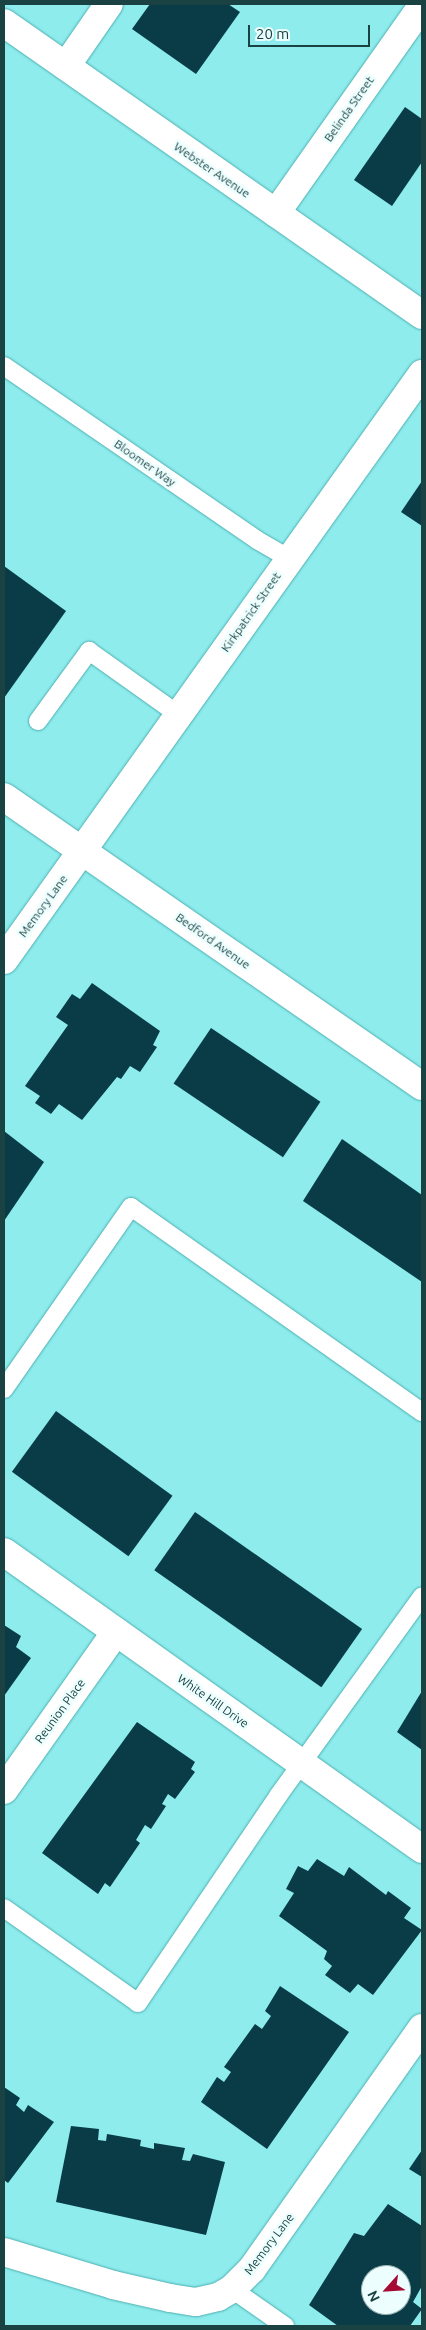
<!DOCTYPE html>
<style>
body{margin:0}
#map{position:relative;width:426px;height:2330px;overflow:hidden;background:#8eeced;font-family:Ubuntu,sans-serif}
div>[style]{position:absolute}
.building>*{inset:0;background:#093c47;transform-origin:0 0}
.roads{filter:drop-shadow(0 0 1px #4fafb0) drop-shadow(0 0 1px #4fafb0)}
.service>*{height:18px;margin:-9px;padding:0 9px;transform-origin:9px;border-radius:9px;background:#fff}
.minor>*{height:28px;margin:-14px;padding:0 14px;transform-origin:14px;border-radius:14px;background:#fff}
.tertiary>*{height:28px;margin:-14px;padding:0 14px;transform-origin:14px;border-radius:14px;background:#fff}
span{translate:-50% -50%;white-space:nowrap;text-align:center;line-height:1.15;-webkit-text-stroke:5px #edfefe;paint-order:stroke}
.street-label{font-size:12px;color:#1a4243}
.frame{position:absolute;inset:0;border:5px solid #1a4243;pointer-events:none}
.north{position:absolute;left:361px;top:2265px;width:50px;height:50px;box-sizing:border-box;background:#edfefe;border:1px solid #99b3b3;border-radius:50%;rotate:244deg;font-size:14px;font-weight:700;line-height:20px;text-align:center;color:#1a4243}
.north::after{content:'';display:block;margin:auto;width:18px;height:22px;background:#a60c33;clip-path:polygon(50% 0,100% 100%,50% 72%,0 100%)}
.scale{position:absolute;left:248px;top:25px;width:122px;height:22px;box-sizing:border-box;border:2px solid #1a4243;border-top:0;padding-left:6px;font-size:15px;line-height:18px;white-space:nowrap;color:#1a4243;-webkit-text-stroke:4px #edfefe;paint-order:stroke}
</style>
<div id="map">
<div class="building">
<div style="clip-path:polygon(150px 4px,228px 4px,240px 12px,196px 74px,132px 29px)"></div>
<div style="clip-path:polygon(405px 107px,422px 119px,422px 162px,392px 206px,354px 180px)"></div>
<div style="clip-path:polygon(422px 481px,422px 526px,401px 512px)"></div>
<div style="clip-path:polygon(4px 566px,66px 611px,4px 698px)"></div>
<div style="clip-path:polygon(92px 983px,160px 1031px,153px 1045px,157px 1047px,140px 1072px,130px 1066px,121px 1079px,117px 1077px,82px 1120px,59px 1104px,51px 1114px,35px 1103px,40px 1096px,25px 1086px,68px 1025px,56px 1017px,72px 994px,80px 999px)"></div>
<div style="left:211px;top:1028px;width:132px;height:67px;rotate:34deg"></div>
<div style="clip-path:polygon(4px 1131px,44px 1162px,4px 1221px)"></div>
<div style="clip-path:polygon(342px 1139px,422px 1195px,422px 1282px,303px 1201px)"></div>
<div style="left:56px;top:1411px;width:144px;height:75px;rotate:36deg"></div>
<div style="left:195px;top:1512px;width:204px;height:71px;rotate:35deg"></div>
<div style="clip-path:polygon(4px 1625px,21px 1636px,16px 1647px,31px 1658px,4px 1696px)"></div>
<div style="clip-path:polygon(422px 1691px,422px 1750px,397px 1732px)"></div>
<div style="clip-path:polygon(137px 1722px,195px 1762px,191px 1769px,195px 1772px,175px 1799px,168px 1794px,162px 1804px,166px 1806px,151px 1829px,145px 1825px,136px 1840px,140px 1843px,110px 1887px,105px 1883px,98px 1894px,42px 1853px)"></div>
<div style="clip-path:polygon(317px 1859px,344px 1876px,349px 1867px,386px 1895px,388px 1891px,411px 1908px,404px 1918px,422px 1930px,373px 1995px,358px 1984px,350px 1993px,325px 1975px,332px 1966px,324px 1959px,327px 1951px,279px 1916px,294px 1893px,286px 1889px,298px 1866px,308px 1871px)"></div>
<div style="clip-path:polygon(280px 1986px,349px 2032px,267px 2149px,201px 2102px,217px 2077px,224px 2082px,231px 2072px,224px 2067px,255px 2024px,262px 2029px,271px 2016px,265px 2011px)"></div>
<div style="clip-path:polygon(4px 2087px,20px 2098px,16px 2105px,24px 2112px,28px 2105px,54px 2122px,8px 2183px,4px 2180px)"></div>
<div style="clip-path:polygon(71px 2126px,99px 2129px,98px 2140px,106px 2141px,107px 2134px,141px 2140px,140px 2146px,154px 2149px,154px 2143px,185px 2148px,182px 2160px,190px 2161px,193px 2154px,225px 2162px,206px 2235px,56px 2202px)"></div>
<div style="clip-path:polygon(422px 2150px,422px 2177px,409px 2169px)"></div>
<div style="clip-path:polygon(evenodd,388px 2204px,422px 2226px,422px 2286px,413px 2302px,422px 2309px,410px 2326px,338px 2326px,309px 2305px,354px 2233px,364px 2236px,388px 2204px,371px 2275px,401px 2275px,401px 2305px,371px 2305px,371px 2275px)"></div>
</div>
<div class="roads">
<div class="service">
<div style="left:4px;top:366px;width:307px;rotate:34.5deg"></div>
<div style="left:257px;top:540px;width:36px;rotate:30deg"></div>
<div style="left:38px;top:721px;width:87px;rotate:-53.9deg"></div>
<div style="left:89px;top:651px;width:110px;rotate:35.4deg"></div>
<div style="left:4px;top:1389px;width:222px;rotate:-55.1deg"></div>
<div style="left:131px;top:1207px;width:356px;rotate:35.2deg"></div>
<div style="left:4px;top:1908px;width:164px;rotate:35.3deg"></div>
<div style="left:138px;top:2003px;width:250px;rotate:-55.9deg"></div>
<div style="left:278px;top:1796px;width:246px;rotate:-54.2deg"></div>
<div style="left:232px;top:2289px;width:65px;rotate:34.9deg"></div>
</div>
<div class="minor">
<div style="left:4px;top:23px;width:510px;rotate:34.94deg"></div>
<div style="left:66px;top:66px;width:75px;rotate:-55.3deg"></div>
<div style="left:276px;top:213px;width:253px;rotate:-54.8deg"></div>
<div style="left:4px;top:960px;width:720px;rotate:-54.5deg"></div>
<div style="left:4px;top:1552px;width:513px;rotate:35.39deg"></div>
<div style="left:4px;top:1790px;width:194px;rotate:-54.7deg"></div>
<div style="left:4px;top:2252px;width:114px;rotate:16.8deg"></div>
<div style="left:113px;top:2285px;width:58px;rotate:12.8deg"></div>
<div style="left:170px;top:2298px;width:26px;rotate:9deg"></div>
<div style="left:196px;top:2302px;width:23px;rotate:-13deg"></div>
<div style="left:218px;top:2297px;width:16px;rotate:-30deg"></div>
<div style="left:232px;top:2289px;width:28px;rotate:-45deg"></div>
<div style="left:252px;top:2269px;width:295px;rotate:-54.8deg"></div>
</div>
<div class="tertiary">
<div style="left:4px;top:797px;width:508px;rotate:34.66deg"></div>
</div>
</div>
<div class="street-label">
<span style="left:349px;top:109px;rotate:-55deg">Belinda Street</span>
<span style="left:212px;top:170px;rotate:34deg">Webster Avenue</span>
<span style="left:145px;top:463px;rotate:35deg">Bloomer Way</span>
<span style="left:251px;top:612px;rotate:-55deg">Kirkpatrick Street</span>
<span style="left:43px;top:906px;rotate:-54deg">Memory Lane</span>
<span style="left:213px;top:941px;rotate:35deg">Bedford Avenue</span>
<span style="left:213px;top:1701px;rotate:35deg">White Hill Drive</span>
<span style="left:60px;top:1711px;rotate:-54deg">Reunion Place</span>
<span style="left:269px;top:2244px;rotate:-53deg">Memory Lane</span>
</div>
<div class="frame"></div>
<div class="north">N</div>
<div class="scale">20 m</div>
</div>
